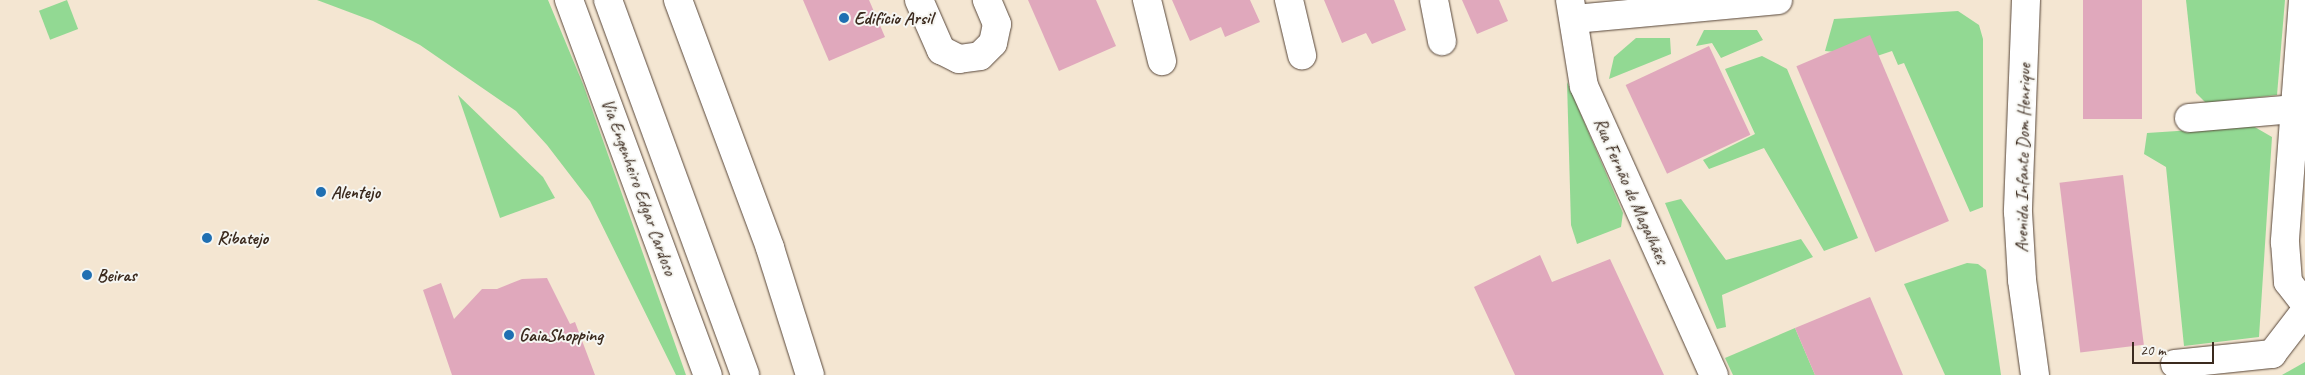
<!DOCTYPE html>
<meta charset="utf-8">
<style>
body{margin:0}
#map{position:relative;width:2305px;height:375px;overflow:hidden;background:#f4e6d2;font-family:Caveat,sans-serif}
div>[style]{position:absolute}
.green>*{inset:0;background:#92d993;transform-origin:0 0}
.building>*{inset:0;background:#e0a8bc;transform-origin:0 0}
.roads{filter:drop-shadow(0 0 1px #574639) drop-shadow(0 0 1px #574639)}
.minor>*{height:28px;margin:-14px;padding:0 14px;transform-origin:14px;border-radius:14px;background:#fff}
.major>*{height:28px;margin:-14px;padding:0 14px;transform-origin:14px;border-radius:14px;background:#fff}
.dots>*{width:14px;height:14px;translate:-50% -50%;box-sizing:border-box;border:2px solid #f6f6f2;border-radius:50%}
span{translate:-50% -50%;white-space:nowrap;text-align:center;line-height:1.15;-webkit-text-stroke:4px #f6f6f2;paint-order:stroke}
.poi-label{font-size:18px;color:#3b2a1e;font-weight:700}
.left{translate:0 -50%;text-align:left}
.street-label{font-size:18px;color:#3b2a1e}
.scale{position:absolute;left:2132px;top:342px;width:82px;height:22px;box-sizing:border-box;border:2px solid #3b2a1e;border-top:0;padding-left:6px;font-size:15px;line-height:18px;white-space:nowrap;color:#3b2a1e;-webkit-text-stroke:4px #f6f6f2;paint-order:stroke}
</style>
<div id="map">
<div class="green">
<div style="left:67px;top:0;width:31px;height:30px;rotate:69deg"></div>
<div style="clip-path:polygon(317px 0,548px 0,583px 84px,686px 375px,676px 375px,590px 201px,547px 145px,516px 111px,420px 45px,373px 21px)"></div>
<div style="clip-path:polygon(2186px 0,2285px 0,2277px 95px,2206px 103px,2196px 93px)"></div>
<div style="clip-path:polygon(1958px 11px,1979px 25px,1983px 39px,1983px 207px,1970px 212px,1904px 63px,1898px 65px,1892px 51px,1877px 56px,1825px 51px,1834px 19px)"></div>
<div style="clip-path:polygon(1704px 30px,1757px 30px,1763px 40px,1721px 58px,1712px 43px,1696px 46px)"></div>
<div style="clip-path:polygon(1636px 38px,1670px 38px,1671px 54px,1609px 79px,1614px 57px)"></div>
<div style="clip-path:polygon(1762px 56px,1787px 69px,1858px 238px,1824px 251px,1764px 148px,1709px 169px,1703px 160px,1755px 134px,1725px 69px)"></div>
<div style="clip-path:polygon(1567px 82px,1623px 213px,1621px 227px,1577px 244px,1571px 225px)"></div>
<div style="clip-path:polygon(458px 95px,543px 177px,555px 198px,500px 218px)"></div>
<div style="clip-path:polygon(2253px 126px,2272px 137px,2259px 337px,2184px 346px,2166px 167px,2144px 154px,2147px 133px)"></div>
<div style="clip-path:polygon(1681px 199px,1726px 260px,1801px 239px,1813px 257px,1722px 295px,1726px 327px,1717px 329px,1665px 203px)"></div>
<div style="clip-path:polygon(1967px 263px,1978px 264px,1986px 270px,2001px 375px,1945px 375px,1904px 284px)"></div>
<div style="clip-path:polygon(1795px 328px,1815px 375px,1733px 375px,1725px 358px)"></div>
<div style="clip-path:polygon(2305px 362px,2305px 375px,2282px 375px)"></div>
</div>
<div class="building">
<div style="clip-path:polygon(803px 0,869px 0,885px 37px,829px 61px)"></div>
<div style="clip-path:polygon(1028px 0,1096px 0,1116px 46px,1059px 71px)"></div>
<div style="clip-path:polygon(1172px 0,1250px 0,1260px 22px,1225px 37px,1221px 27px,1190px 41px)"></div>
<div style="clip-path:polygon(1324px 0,1394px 0,1406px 30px,1372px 44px,1366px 33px,1342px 43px)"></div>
<div style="clip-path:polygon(1462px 0,1499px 0,1508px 21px,1477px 34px)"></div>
<div style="left:2083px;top:0;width:59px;height:119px"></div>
<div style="left:1870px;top:35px;width:202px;height:80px;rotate:67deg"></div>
<div style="left:1709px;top:46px;width:98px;height:92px;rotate:65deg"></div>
<div style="left:2123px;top:175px;width:171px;height:64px;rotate:83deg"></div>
<div style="clip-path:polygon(1540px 255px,1552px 282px,1610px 259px,1664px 375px,1515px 375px,1474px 287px)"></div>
<div style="clip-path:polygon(547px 278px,570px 324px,575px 322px,595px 375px,452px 375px,423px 290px,441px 283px,454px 319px,482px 289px,497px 289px,522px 279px)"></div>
<div style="clip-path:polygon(1870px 297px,1903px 375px,1815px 375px,1795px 328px)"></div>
</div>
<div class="roads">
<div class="minor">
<div style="left:678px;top:0;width:265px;rotate:69.6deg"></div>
<div style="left:770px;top:248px;width:133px;rotate:72.5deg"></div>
<div style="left:919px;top:0;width:55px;rotate:66.3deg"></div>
<div style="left:941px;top:50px;width:20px;rotate:27deg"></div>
<div style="left:959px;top:59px;width:21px;rotate:-8deg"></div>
<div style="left:980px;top:56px;width:18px;rotate:-45deg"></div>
<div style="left:993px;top:43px;width:19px;rotate:-78deg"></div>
<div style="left:997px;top:24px;width:26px;rotate:-113deg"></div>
<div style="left:1147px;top:0;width:63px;rotate:76.2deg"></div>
<div style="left:1289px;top:0;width:57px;rotate:76.7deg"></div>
<div style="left:1434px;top:0;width:42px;rotate:79deg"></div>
<div style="left:1570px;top:0;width:87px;rotate:80.8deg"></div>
<div style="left:1584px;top:86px;width:317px;rotate:65.8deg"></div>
<div style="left:2303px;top:0;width:243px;rotate:94.3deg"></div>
<div style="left:2285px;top:242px;width:40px;rotate:85.7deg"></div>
<div style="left:2288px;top:282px;width:28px;rotate:52deg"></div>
<div style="left:1575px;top:19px;width:204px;rotate:-5.3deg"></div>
<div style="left:2189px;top:118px;width:105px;rotate:-4.9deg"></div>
<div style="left:2175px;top:364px;width:98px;rotate:-5.9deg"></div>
<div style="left:2272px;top:354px;width:54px;rotate:-52.5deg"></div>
</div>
<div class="major">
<div style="left:569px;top:0;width:400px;rotate:69.7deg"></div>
<div style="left:608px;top:0;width:399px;rotate:69.9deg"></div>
<div style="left:2026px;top:0;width:212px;rotate:92.2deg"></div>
<div style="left:2018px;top:212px;width:68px;rotate:86.6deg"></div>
<div style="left:2022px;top:280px;width:96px;rotate:82.2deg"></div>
</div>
</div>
<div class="dots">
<div style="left:844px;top:18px;background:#1f6fb2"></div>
<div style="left:321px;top:192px;background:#1f6fb2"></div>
<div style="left:207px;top:238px;background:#1f6fb2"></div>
<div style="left:87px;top:275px;background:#1f6fb2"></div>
<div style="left:509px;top:335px;background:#1f6fb2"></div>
</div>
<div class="poi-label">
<span class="left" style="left:854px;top:18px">Edifício Arsil</span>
<span class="left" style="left:331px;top:192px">Alentejo</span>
<span class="left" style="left:217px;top:238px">Ribatejo</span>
<span class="left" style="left:97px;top:275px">Beiras</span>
<span class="left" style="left:519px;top:335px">GaiaShopping</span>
</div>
<div class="street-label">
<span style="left:2023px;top:158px;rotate:-89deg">Avenida Infante Dom Henrique</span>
<span style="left:639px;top:187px;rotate:70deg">Via Engenheiro Edgar Cardoso</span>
<span style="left:1631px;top:191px;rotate:66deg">Rua Fernão de Magalhães</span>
</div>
<div class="scale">20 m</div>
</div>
